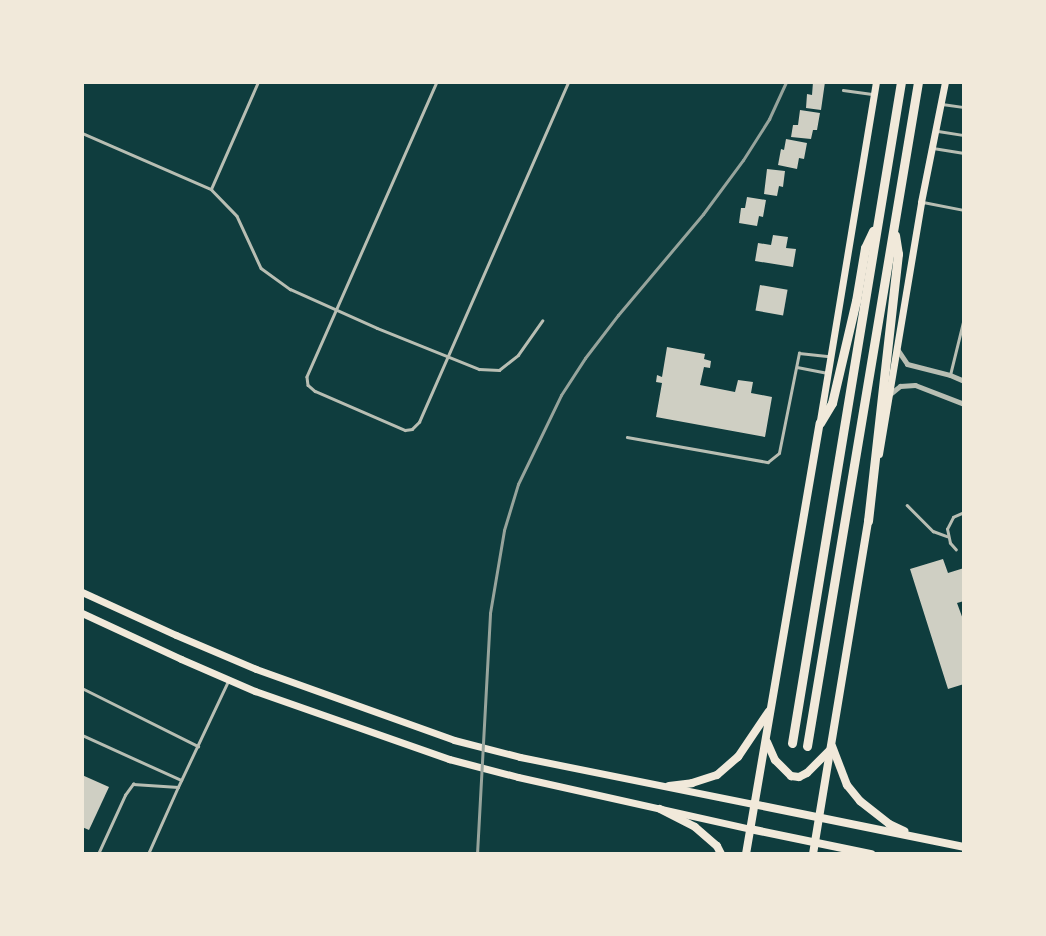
<!DOCTYPE html>
<style>
body{margin:0}
#map{position:relative;width:1046px;height:936px;overflow:hidden;background:#0f3d3e;font-family:"Noto Serif",serif}
div>[style]{position:absolute}
.building>*{inset:0;background:#cfcfc3;transform-origin:0 0}
.service>*{height:2.5px;margin:-1.25px;padding:0 1.25px;transform-origin:1.25px;border-radius:1.25px;background:#b8beb3}
.minor>*{height:5px;margin:-2.5px;padding:0 2.5px;transform-origin:2.5px;border-radius:2.5px;background:#b8beb3}
.secondary>*{height:7px;margin:-3.5px;padding:0 3.5px;transform-origin:3.5px;border-radius:3.5px;background:#f1e9da}
.primary>*{height:8px;margin:-4px;padding:0 4px;transform-origin:4px;border-radius:4px;background:#f1e9da}
.motorway>*{height:9px;margin:-4.5px;padding:0 4.5px;transform-origin:4.5px;border-radius:4.5px;background:#f1e9da}
.rail>*{height:3px;margin:-1.5px;padding:0 1.5px;transform-origin:1.5px;border-radius:1.5px;background:#97a49c}
span{translate:-50% -50%;white-space:nowrap;text-align:center;line-height:1.15;-webkit-text-stroke:5px #f1e9da;paint-order:stroke}
.frame{position:absolute;inset:0;border:84px solid #f1e9da;pointer-events:none}
</style>
<div id="map">
<div class="building">
<div style="clip-path:polygon(813px 82px,825px 82px,821px 110px,806px 108px,807px 94px,812px 95px)"></div>
<div style="clip-path:polygon(800px 110px,820px 113px,817px 130px,813px 130px,811px 139px,791px 137px,793px 125px,798px 125px)"></div>
<div style="clip-path:polygon(786px 139px,807px 143px,804px 159px,799px 158px,797px 169px,778px 165px,781px 149px,784px 150px)"></div>
<div style="clip-path:polygon(767px 169px,785px 171px,783px 187px,779px 186px,777px 196px,764px 194px)"></div>
<div style="clip-path:polygon(747px 197px,766px 200px,763px 217px,759px 216px,757px 226px,739px 223px,741px 208px,745px 208px)"></div>
<div style="clip-path:polygon(773px 235px,788px 237px,786px 248px,796px 249px,793px 267px,755px 261px,758px 243px,771px 245px)"></div>
<div style="left:760px;top:285px;width:28px;height:26px;rotate:10deg"></div>
<div style="clip-path:polygon(667px 347px,705px 354px,704px 359px,711px 361px,710px 368px,704px 367px,700px 385px,735px 392px,738px 380px,753px 382px,751px 393px,772px 397px,765px 437px,656px 417px,662px 383px,656px 382px,657px 375px,662px 377px)"></div>
<div style="clip-path:polygon(943px 559px,948px 573px,964px 568px,964px 601px,957px 603px,964px 622px,964px 684px,948px 689px,910px 569px)"></div>
<div style="clip-path:polygon(82px 775px,109px 787px,89px 830px,82px 827px)"></div>
</div>
<div class="service">
<div style="left:437px;top:82px;width:322px;rotate:113.8deg"></div>
<div style="left:307px;top:377px;width:8px;rotate:83deg"></div>
<div style="left:308px;top:385px;width:9px;rotate:41deg"></div>
<div style="left:315px;top:391px;width:98px;rotate:23.4deg"></div>
<div style="left:405px;top:430px;width:7px;rotate:-8deg"></div>
<div style="left:412px;top:429px;width:10px;rotate:-45deg"></div>
<div style="left:419px;top:422px;width:371px;rotate:-66.3deg"></div>
<div style="left:843px;top:90px;width:29px;rotate:8deg"></div>
<div style="left:942px;top:104px;width:22px;rotate:8deg"></div>
<div style="left:938px;top:131px;width:26px;rotate:9deg"></div>
<div style="left:82px;top:133px;width:141px;rotate:23.5deg"></div>
<div style="left:211px;top:189px;width:37px;rotate:46deg"></div>
<div style="left:237px;top:216px;width:57px;rotate:65.2deg"></div>
<div style="left:261px;top:268px;width:36px;rotate:36deg"></div>
<div style="left:290px;top:289px;width:95px;rotate:24.1deg"></div>
<div style="left:377px;top:328px;width:110px;rotate:21.9deg"></div>
<div style="left:479px;top:369px;width:20px;rotate:3deg"></div>
<div style="left:499px;top:370px;width:24px;rotate:-38deg"></div>
<div style="left:518px;top:355px;width:42px;rotate:-54.8deg"></div>
<div style="left:933px;top:148px;width:31px;rotate:9deg"></div>
<div style="left:211px;top:189px;width:117px;rotate:-66.3deg"></div>
<div style="left:923px;top:202px;width:42px;rotate:11deg"></div>
<div style="left:797px;top:367px;width:31px;rotate:11deg"></div>
<div style="left:950px;top:375px;width:59px;rotate:-76.2deg"></div>
<div style="left:627px;top:437px;width:143px;rotate:10.1deg"></div>
<div style="left:768px;top:462px;width:14px;rotate:-39deg"></div>
<div style="left:779px;top:453px;width:102px;rotate:-78.7deg"></div>
<div style="left:799px;top:353px;width:30px;rotate:6deg"></div>
<div style="left:907px;top:505px;width:37px;rotate:45deg"></div>
<div style="left:933px;top:531px;width:15px;rotate:20deg"></div>
<div style="left:956px;top:550px;width:9px;rotate:-131deg"></div>
<div style="left:950px;top:543px;width:14px;rotate:-102deg"></div>
<div style="left:947px;top:529px;width:13px;rotate:-63deg"></div>
<div style="left:953px;top:517px;width:12px;rotate:-24deg"></div>
<div style="left:82px;top:688px;width:130px;rotate:26.6deg"></div>
<div style="left:82px;top:735px;width:109px;rotate:24.4deg"></div>
<div style="left:98px;top:854px;width:65px;rotate:-65.4deg"></div>
<div style="left:125px;top:795px;width:14px;rotate:-54deg"></div>
<div style="left:133px;top:784px;width:45px;rotate:3.8deg"></div>
<div style="left:178px;top:787px;width:117px;rotate:-64.7deg"></div>
<div style="left:148px;top:854px;width:73px;rotate:-65.9deg"></div>
</div>
<div class="minor">
<div style="left:897px;top:349px;width:18px;rotate:56deg"></div>
<div style="left:907px;top:364px;width:44px;rotate:14.3deg"></div>
<div style="left:950px;top:375px;width:15px;rotate:23deg"></div>
<div style="left:890px;top:394px;width:13px;rotate:-39deg"></div>
<div style="left:900px;top:386px;width:15px;rotate:-4deg"></div>
<div style="left:915px;top:385px;width:53px;rotate:21.2deg"></div>
</div>
<div class="secondary">
<div style="left:820px;top:420px;width:343px;rotate:-80.6deg"></div>
<div style="left:879px;top:454px;width:255px;rotate:-80.5deg"></div>
<div style="left:921px;top:202px;width:122px;rotate:-78.7deg"></div>
<div style="left:82px;top:592px;width:103px;rotate:24.6deg"></div>
<div style="left:176px;top:635px;width:87px;rotate:23deg"></div>
<div style="left:256px;top:669px;width:210px;rotate:19.7deg"></div>
<div style="left:454px;top:740px;width:68px;rotate:14.4deg"></div>
<div style="left:520px;top:757px;width:238px;rotate:11.4deg"></div>
<div style="left:82px;top:613px;width:109px;rotate:24.9deg"></div>
<div style="left:181px;top:659px;width:81px;rotate:23.4deg"></div>
<div style="left:255px;top:691px;width:206px;rotate:19.3deg"></div>
<div style="left:449px;top:759px;width:71px;rotate:14.6deg"></div>
<div style="left:518px;top:777px;width:238px;rotate:12.6deg"></div>
</div>
<div class="primary">
<div style="left:767px;top:742px;width:20px;rotate:66deg"></div>
<div style="left:775px;top:760px;width:23px;rotate:45deg"></div>
<div style="left:791px;top:776px;width:8px;rotate:7deg"></div>
<div style="left:799px;top:777px;width:9px;rotate:-27deg"></div>
<div style="left:807px;top:773px;width:31px;rotate:-45deg"></div>
<div style="left:832px;top:746px;width:42px;rotate:69deg"></div>
<div style="left:847px;top:785px;width:21px;rotate:51deg"></div>
<div style="left:860px;top:801px;width:37px;rotate:38deg"></div>
<div style="left:889px;top:824px;width:17px;rotate:25deg"></div>
<div style="left:669px;top:786px;width:23px;rotate:-7deg"></div>
<div style="left:692px;top:783px;width:26px;rotate:-18deg"></div>
<div style="left:717px;top:775px;width:28px;rotate:-41deg"></div>
<div style="left:738px;top:757px;width:55px;rotate:-56deg"></div>
<div style="left:753px;top:804px;width:215px;rotate:11.5deg"></div>
<div style="left:660px;top:809px;width:39px;rotate:27deg"></div>
<div style="left:695px;top:827px;width:29px;rotate:41deg"></div>
<div style="left:717px;top:846px;width:9px;rotate:63deg"></div>
<div style="left:750px;top:829px;width:124px;rotate:11.7deg"></div>
<div style="left:746px;top:854px;width:437px;rotate:-80.3deg"></div>
<div style="left:813px;top:854px;width:338px;rotate:-80.6deg"></div>
</div>
<div class="motorway">
<div style="left:820px;top:423px;width:23px;rotate:-59deg"></div>
<div style="left:832px;top:403px;width:105px;rotate:-76.8deg"></div>
<div style="left:856px;top:301px;width:54px;rotate:-80.4deg"></div>
<div style="left:865px;top:248px;width:19px;rotate:-65deg"></div>
<div style="left:868px;top:521px;width:269px;rotate:-83.6deg"></div>
<div style="left:898px;top:254px;width:19px;rotate:-99deg"></div>
<div style="left:792px;top:743px;width:670px;rotate:-80.64deg"></div>
<div style="left:807px;top:746px;width:673px;rotate:-80.51deg"></div>
</div>
<div class="rail">
<div style="left:477px;top:854px;width:241px;rotate:-86.9deg"></div>
<div style="left:490px;top:613px;width:84px;rotate:-80.4deg"></div>
<div style="left:504px;top:530px;width:48px;rotate:-73.1deg"></div>
<div style="left:518px;top:484px;width:99px;rotate:-64.2deg"></div>
<div style="left:561px;top:395px;width:44px;rotate:-57deg"></div>
<div style="left:585px;top:358px;width:54px;rotate:-52.5deg"></div>
<div style="left:618px;top:315px;width:132px;rotate:-49.9deg"></div>
<div style="left:703px;top:214px;width:67px;rotate:-53.5deg"></div>
<div style="left:743px;top:160px;width:49px;rotate:-57.6deg"></div>
<div style="left:769px;top:119px;width:41px;rotate:-65.3deg"></div>
</div>
<div class="frame"></div>
</div>
